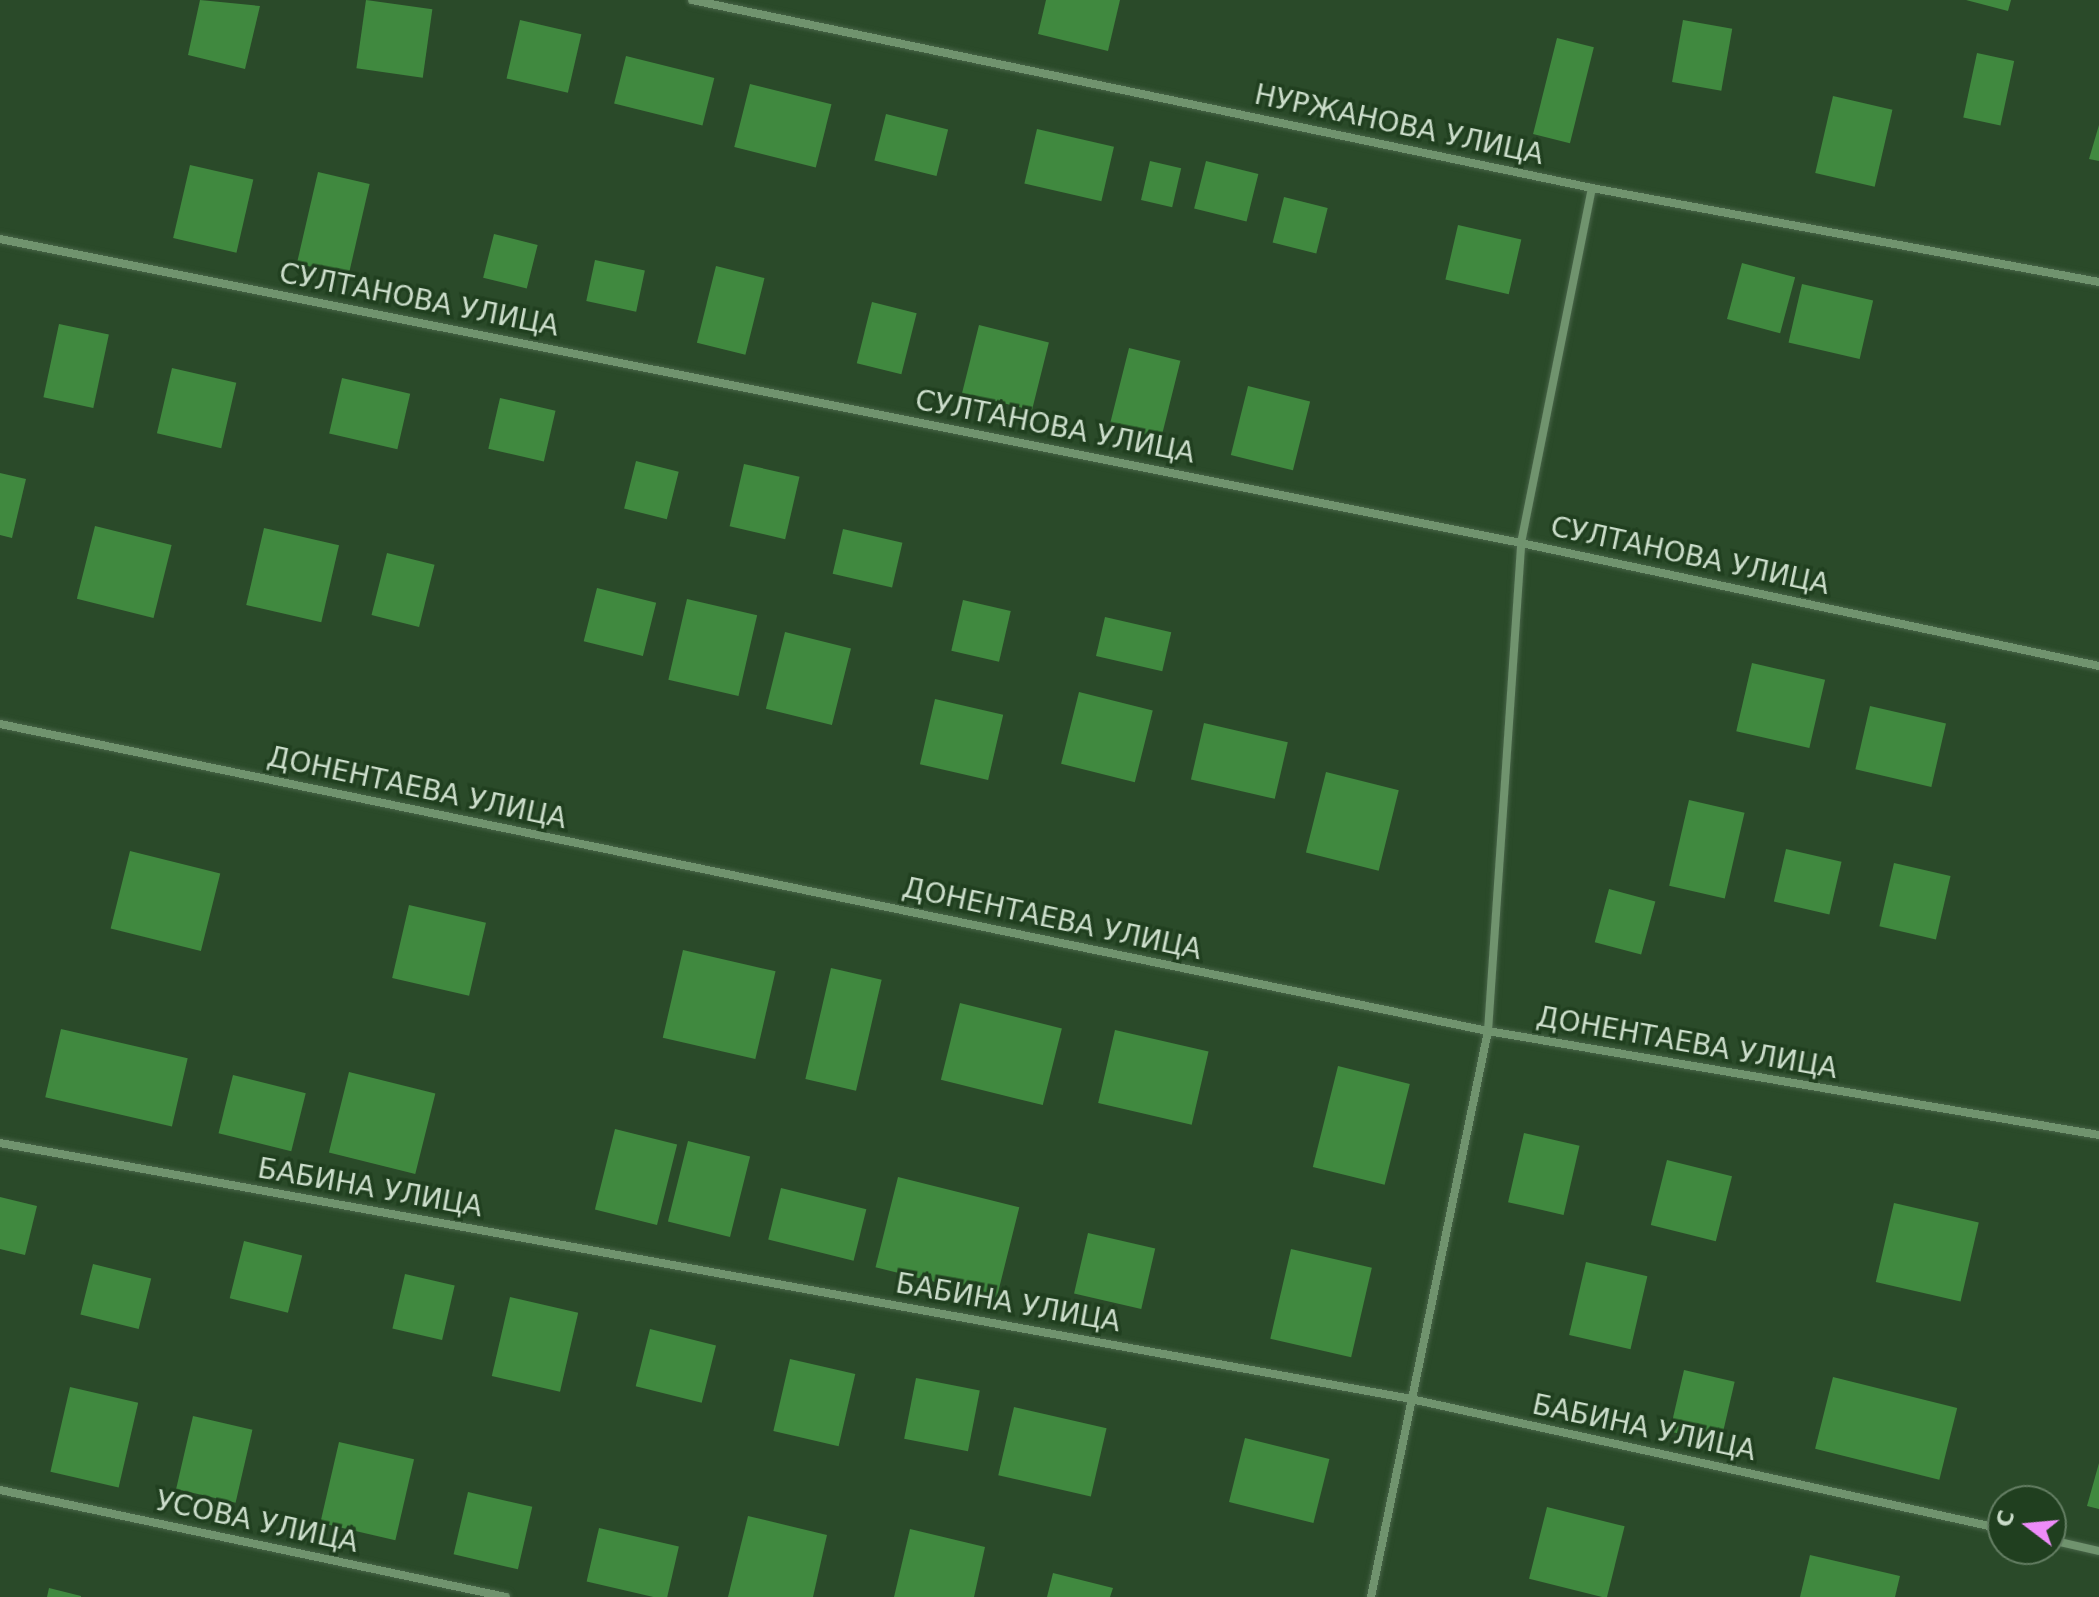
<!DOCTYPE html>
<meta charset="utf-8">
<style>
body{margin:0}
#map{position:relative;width:2099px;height:1597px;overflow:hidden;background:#2a4a29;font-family:"DejaVu Sans",sans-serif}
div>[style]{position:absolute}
.building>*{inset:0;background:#40893f;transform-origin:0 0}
.roads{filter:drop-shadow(0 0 2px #486448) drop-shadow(0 0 2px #486448)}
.street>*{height:8px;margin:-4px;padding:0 4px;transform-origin:4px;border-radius:4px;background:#70936e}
span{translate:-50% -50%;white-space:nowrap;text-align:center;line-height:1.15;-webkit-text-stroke:7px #203f1f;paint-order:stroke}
.street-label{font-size:28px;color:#cbddca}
.north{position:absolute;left:1987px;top:1485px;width:80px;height:80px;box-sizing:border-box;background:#203f1f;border:2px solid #647e63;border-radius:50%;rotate:286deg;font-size:22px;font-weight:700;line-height:32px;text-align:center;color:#cbddca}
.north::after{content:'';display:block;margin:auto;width:28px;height:36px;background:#ee8cf9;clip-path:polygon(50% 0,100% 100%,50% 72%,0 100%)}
</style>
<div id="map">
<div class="building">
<div style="clip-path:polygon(200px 0,260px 6px,245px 69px,188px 55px)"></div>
<div style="left:366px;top:0;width:67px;height:69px;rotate:8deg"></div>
<div style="clip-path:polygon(1046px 0,1120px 0,1108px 51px,1038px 34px)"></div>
<div style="clip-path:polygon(1966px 0,2011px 0,2008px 11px)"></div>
<div style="left:520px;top:20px;width:63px;height:60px;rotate:13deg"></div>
<div style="left:1683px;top:20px;width:50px;height:63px;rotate:10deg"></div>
<div style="left:1557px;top:38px;width:38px;height:99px;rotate:14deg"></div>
<div style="left:1977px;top:53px;width:38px;height:66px;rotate:12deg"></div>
<div style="left:626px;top:56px;width:91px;height:49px;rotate:14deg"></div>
<div style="left:750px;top:84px;width:84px;height:65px;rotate:14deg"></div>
<div style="left:1833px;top:96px;width:61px;height:79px;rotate:13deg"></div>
<div style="left:886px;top:114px;width:64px;height:48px;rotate:14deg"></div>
<div style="clip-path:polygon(2099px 125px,2099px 161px,2089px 159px)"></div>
<div style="left:1037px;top:129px;width:79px;height:56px;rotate:13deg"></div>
<div style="left:1150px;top:161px;width:32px;height:40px;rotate:13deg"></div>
<div style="left:1206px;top:161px;width:54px;height:49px;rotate:14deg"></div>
<div style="left:190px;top:165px;width:65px;height:75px;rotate:13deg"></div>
<div style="left:318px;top:172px;width:53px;height:94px;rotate:13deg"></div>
<div style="left:1284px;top:197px;width:45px;height:47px;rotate:14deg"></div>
<div style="left:1458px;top:225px;width:65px;height:56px;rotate:13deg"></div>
<div style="left:494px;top:234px;width:45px;height:45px;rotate:14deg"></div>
<div style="left:595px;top:260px;width:51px;height:42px;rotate:12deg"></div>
<div style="left:1742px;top:263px;width:55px;height:58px;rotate:15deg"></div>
<div style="left:716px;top:266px;width:50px;height:79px;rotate:14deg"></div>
<div style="left:1802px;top:284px;width:73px;height:60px;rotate:13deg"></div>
<div style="left:872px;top:302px;width:46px;height:63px;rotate:14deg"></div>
<div style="left:59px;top:324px;width:51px;height:75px;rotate:12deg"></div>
<div style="left:979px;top:325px;width:72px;height:70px;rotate:14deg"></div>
<div style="left:1129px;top:348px;width:53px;height:80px;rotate:14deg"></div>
<div style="left:172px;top:368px;width:66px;height:67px;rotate:13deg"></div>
<div style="left:342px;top:378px;width:70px;height:57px;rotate:13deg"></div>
<div style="left:1248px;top:386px;width:64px;height:71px;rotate:14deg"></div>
<div style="left:500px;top:398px;width:57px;height:52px;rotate:13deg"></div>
<div style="left:636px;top:461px;width:44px;height:49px;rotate:14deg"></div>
<div style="left:744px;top:464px;width:57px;height:64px;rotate:13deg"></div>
<div style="clip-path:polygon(0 473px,26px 479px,12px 538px,0 535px)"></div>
<div style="left:95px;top:526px;width:79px;height:75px;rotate:14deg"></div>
<div style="left:264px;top:528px;width:77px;height:79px;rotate:13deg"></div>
<div style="left:843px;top:529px;width:61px;height:46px;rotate:13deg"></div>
<div style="left:387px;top:553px;width:49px;height:64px;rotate:14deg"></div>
<div style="left:597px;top:588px;width:61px;height:55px;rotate:14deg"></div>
<div style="left:687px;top:599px;width:72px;height:83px;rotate:13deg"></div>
<div style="left:963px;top:600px;width:49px;height:52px;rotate:13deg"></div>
<div style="left:1105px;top:617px;width:68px;height:40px;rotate:13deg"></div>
<div style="left:785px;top:632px;width:68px;height:79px;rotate:14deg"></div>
<div style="left:1752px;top:663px;width:75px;height:70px;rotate:13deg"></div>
<div style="left:1079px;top:692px;width:76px;height:74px;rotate:14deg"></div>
<div style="left:935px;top:699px;width:70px;height:67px;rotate:13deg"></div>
<div style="left:1870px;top:706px;width:78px;height:65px;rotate:13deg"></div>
<div style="left:1204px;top:723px;width:86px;height:58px;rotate:13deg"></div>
<div style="left:1326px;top:772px;width:75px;height:83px;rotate:14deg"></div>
<div style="left:1689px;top:800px;width:57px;height:88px;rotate:13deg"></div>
<div style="left:1786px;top:849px;width:57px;height:54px;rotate:13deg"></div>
<div style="left:130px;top:851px;width:93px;height:80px;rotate:14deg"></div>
<div style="left:1894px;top:863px;width:58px;height:65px;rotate:13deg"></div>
<div style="left:1609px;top:889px;width:48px;height:55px;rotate:15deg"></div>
<div style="left:409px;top:905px;width:79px;height:75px;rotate:13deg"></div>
<div style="left:683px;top:950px;width:95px;height:90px;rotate:13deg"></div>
<div style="left:831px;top:968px;width:52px;height:114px;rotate:13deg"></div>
<div style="left:960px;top:1003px;width:105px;height:79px;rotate:14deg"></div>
<div style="left:61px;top:1029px;width:130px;height:70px;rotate:13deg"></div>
<div style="left:1115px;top:1030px;width:96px;height:75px;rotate:13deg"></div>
<div style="left:1338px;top:1066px;width:74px;height:104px;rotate:14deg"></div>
<div style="left:349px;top:1072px;width:89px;height:83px;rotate:14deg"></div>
<div style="left:233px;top:1075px;width:75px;height:60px;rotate:14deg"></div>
<div style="left:615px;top:1129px;width:64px;height:83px;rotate:14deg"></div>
<div style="left:1524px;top:1133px;width:57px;height:71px;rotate:13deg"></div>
<div style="left:688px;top:1141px;width:64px;height:83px;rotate:14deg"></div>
<div style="left:1667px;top:1160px;width:67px;height:67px;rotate:14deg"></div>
<div style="left:898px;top:1177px;width:125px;height:93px;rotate:14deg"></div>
<div style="left:781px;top:1188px;width:88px;height:53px;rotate:14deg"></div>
<div style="clip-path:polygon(0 1197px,37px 1206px,25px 1255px,0 1249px)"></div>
<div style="left:1894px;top:1203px;width:87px;height:81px;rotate:13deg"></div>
<div style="left:1088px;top:1233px;width:69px;height:62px;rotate:13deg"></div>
<div style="left:244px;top:1241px;width:60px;height:59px;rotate:14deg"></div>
<div style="left:1291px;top:1249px;width:83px;height:92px;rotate:13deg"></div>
<div style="left:1586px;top:1262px;width:63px;height:75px;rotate:13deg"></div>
<div style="left:93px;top:1264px;width:60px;height:52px;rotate:14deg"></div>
<div style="left:405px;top:1274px;width:51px;height:56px;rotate:13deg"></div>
<div style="left:510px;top:1297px;width:70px;height:81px;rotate:13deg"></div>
<div style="left:650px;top:1329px;width:68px;height:59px;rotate:14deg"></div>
<div style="left:790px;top:1359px;width:67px;height:74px;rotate:13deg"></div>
<div style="left:1684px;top:1370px;width:52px;height:63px;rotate:13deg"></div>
<div style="left:1833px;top:1377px;width:128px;height:74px;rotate:14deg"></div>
<div style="left:916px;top:1378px;width:65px;height:62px;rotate:11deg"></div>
<div style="left:70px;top:1387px;width:70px;height:87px;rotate:13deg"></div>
<div style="left:1014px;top:1407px;width:95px;height:70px;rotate:13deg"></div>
<div style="left:193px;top:1416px;width:61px;height:75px;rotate:13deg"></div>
<div style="left:1245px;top:1438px;width:87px;height:66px;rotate:14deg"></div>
<div style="left:339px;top:1442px;width:77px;height:83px;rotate:13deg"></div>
<div style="clip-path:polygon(2099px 1463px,2099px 1509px,2087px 1506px)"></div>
<div style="left:468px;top:1492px;width:66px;height:64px;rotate:13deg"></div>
<div style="left:1547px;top:1507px;width:80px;height:74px;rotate:14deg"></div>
<div style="clip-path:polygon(748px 1516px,827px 1535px,813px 1597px,728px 1597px)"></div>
<div style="left:599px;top:1528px;width:82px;height:55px;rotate:13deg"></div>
<div style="clip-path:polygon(910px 1529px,985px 1547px,974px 1597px,894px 1597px)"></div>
<div style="clip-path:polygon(1810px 1555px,1900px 1576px,1895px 1597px,1800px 1597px)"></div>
<div style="clip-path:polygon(1053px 1573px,1113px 1588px,1110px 1597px,1047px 1597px)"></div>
<div style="clip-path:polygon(49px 1588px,81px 1596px,81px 1597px,47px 1597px)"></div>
</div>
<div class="roads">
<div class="street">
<div style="left:692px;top:0;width:919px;rotate:11.8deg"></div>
<div style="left:1592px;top:188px;width:516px;rotate:10.5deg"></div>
<div style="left:0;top:239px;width:1551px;rotate:11.3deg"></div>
<div style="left:1521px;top:543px;width:591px;rotate:12.01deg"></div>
<div style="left:0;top:724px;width:1519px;rotate:11.66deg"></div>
<div style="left:1488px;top:1031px;width:620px;rotate:9.66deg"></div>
<div style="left:0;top:1143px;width:1434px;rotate:10.28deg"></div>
<div style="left:1411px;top:1399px;width:606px;rotate:12.39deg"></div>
<div style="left:0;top:1490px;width:517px;rotate:11.94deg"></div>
<div style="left:2051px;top:1540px;width:49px;rotate:12.9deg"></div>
<div style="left:1371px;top:1597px;width:578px;rotate:-78.32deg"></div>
<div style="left:1488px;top:1031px;width:489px;rotate:-86.1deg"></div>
<div style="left:1521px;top:543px;width:362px;rotate:-78.7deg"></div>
</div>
</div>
<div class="street-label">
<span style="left:1399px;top:125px;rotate:12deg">НУРЖАНОВА УЛИЦА</span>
<span style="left:419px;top:300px;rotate:11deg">СУЛТАНОВА УЛИЦА</span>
<span style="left:1055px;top:427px;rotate:11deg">СУЛТАНОВА УЛИЦА</span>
<span style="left:1690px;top:556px;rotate:12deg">СУЛТАНОВА УЛИЦА</span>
<span style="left:417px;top:788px;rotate:12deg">ДОНЕНТАЕВА УЛИЦА</span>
<span style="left:1052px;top:919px;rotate:12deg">ДОНЕНТАЕВА УЛИЦА</span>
<span style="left:1687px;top:1043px;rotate:10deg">ДОНЕНТАЕВА УЛИЦА</span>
<span style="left:370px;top:1188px;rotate:10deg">БАБИНА УЛИЦА</span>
<span style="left:1008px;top:1303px;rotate:10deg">БАБИНА УЛИЦА</span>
<span style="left:1644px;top:1428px;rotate:12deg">БАБИНА УЛИЦА</span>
<span style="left:257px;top:1522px;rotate:12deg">УСОВА УЛИЦА</span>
</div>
<div class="north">С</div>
</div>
